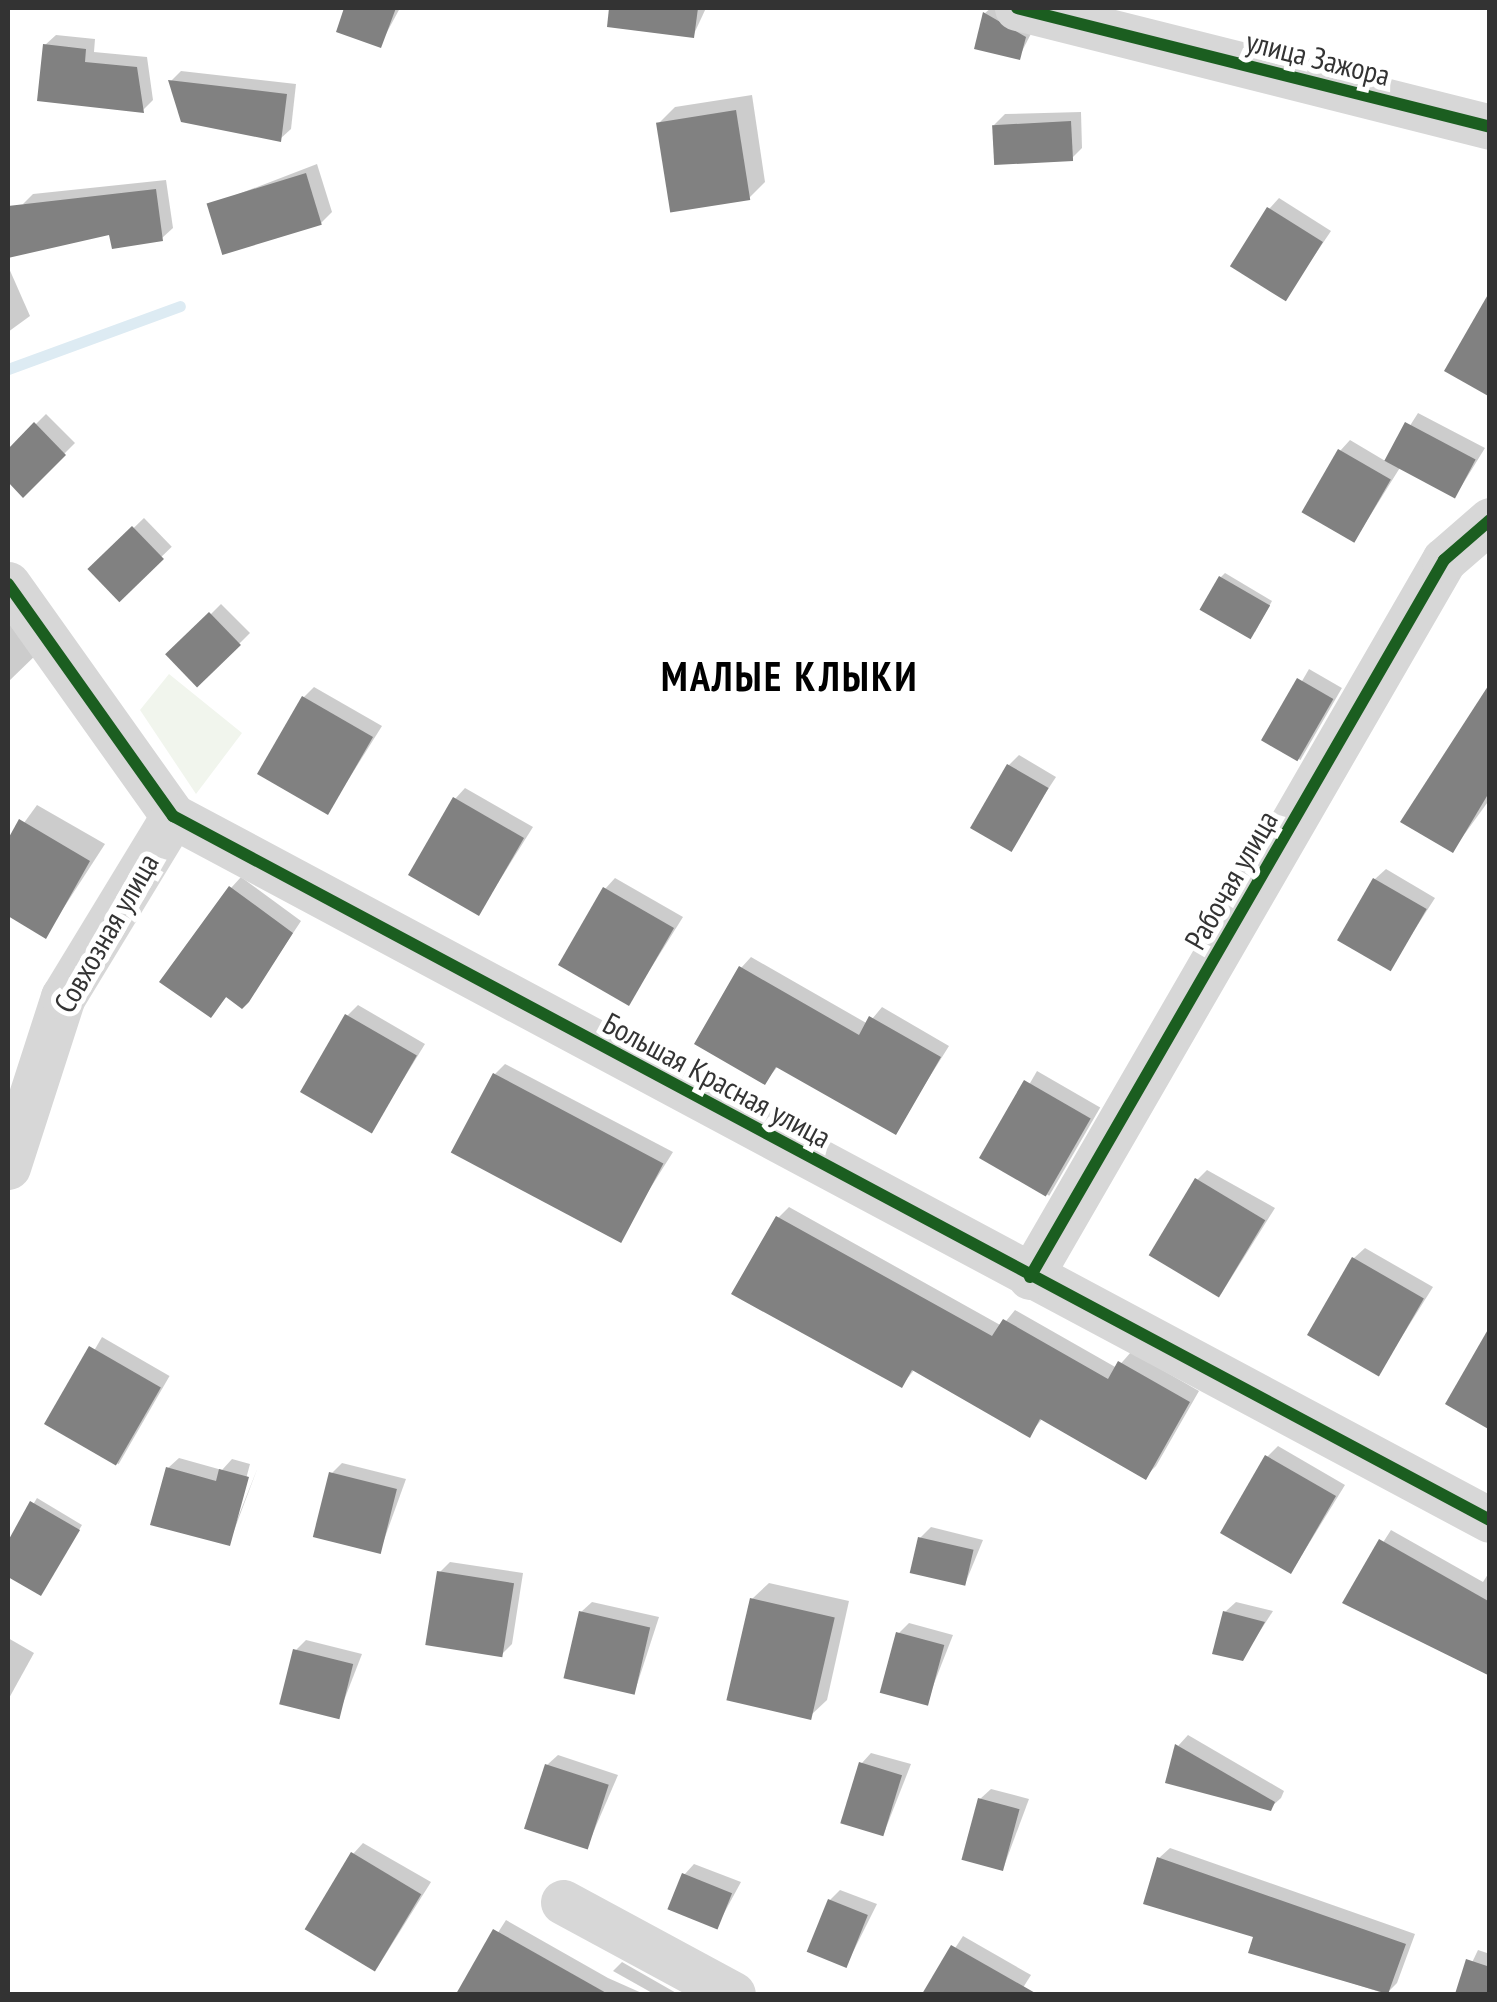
<!DOCTYPE html>
<meta charset="utf-8">
<style>
body{margin:0}
#map{position:relative;width:1497px;height:2002px;overflow:hidden;background:#fff;font-family:"PT Sans Narrow",sans-serif}
div>[style]{position:absolute}
.green>*{inset:0;background:#f1f5ed}
.shadow>*{inset:0;background:#0003;transform-origin:0 0}
.stream>*{height:11px;margin:-5.5px;padding:0 5.5px;transform-origin:5.5px;border-radius:5.5px;background:#ddebf3}
.building>*{inset:0;background:#818181;transform-origin:0 0}
.street>*{height:45px;margin:-22.5px;padding:0 22.5px;transform-origin:22.5px;border-radius:22.5px;background:#d7d7d7}
.cycleway>*{height:12px;margin:-6px;padding:0 6px;transform-origin:6px;border-radius:6px;background:#1b5e20}
span{translate:-50% -50%;white-space:nowrap;text-align:center;line-height:1.15;-webkit-text-stroke:10px #fff;paint-order:stroke}
.street-label{font-size:30px;color:#333}
.district-label{font-size:40px;color:#000;font-weight:700;letter-spacing:2.5px}
.frame{position:absolute;inset:0;border:10px solid #333;pointer-events:none}
</style>
<div id="map">
<div class="green">
<div style="clip-path:polygon(169px 674px,242px 733px,196px 794px,140px 710px)"></div>
</div>
<div class="shadow">
<div style="clip-path:polygon(346px 8px,400px 8px,380px 45px,339px 30px)"></div>
<div style="clip-path:polygon(618px 8px,706px 8px,693px 36px,616px 26px)"></div>
<div style="clip-path:polygon(991px 8px,1035px 26px,1019px 57px,985px 13px)"></div>
<div style="clip-path:polygon(56px 35px,95px 39px,94px 52px,147px 57px,153px 100px,143px 110px,45px 45px)"></div>
<div style="clip-path:polygon(181px 71px,296px 84px,291px 129px,280px 139px,171px 81px)"></div>
<div style="clip-path:polygon(752px 95px,765px 182px,749px 198px,659px 123px,675px 107px)"></div>
<div style="clip-path:polygon(1081px 112px,1082px 148px,1072px 158px,994px 125px,1005px 114px)"></div>
<div style="clip-path:polygon(317px 164px,332px 212px,321px 223px,210px 205px)"></div>
<div style="clip-path:polygon(166px 180px,173px 228px,162px 238px,23px 204px,33px 194px)"></div>
<div style="clip-path:polygon(1279px 198px,1331px 231px,1285px 299px,1269px 209px)"></div>
<div style="clip-path:polygon(8px 266px,30px 316px,8px 332px)"></div>
<div style="clip-path:polygon(1418px 413px,1485px 448px,1456px 495px,1401px 466px,1355px 540px,1340px 451px,1350px 440px,1387px 462px)"></div>
<div style="clip-path:polygon(46px 414px,75px 443px,23px 495px,8px 479px,8px 452px)"></div>
<div style="left:144px;top:518px;width:40px;height:73px;rotate:46deg"></div>
<div style="clip-path:polygon(1225px 573px,1272px 601px,1255px 632px,1221px 577px)"></div>
<div style="left:221px;top:604px;width:41px;height:73px;rotate:45deg"></div>
<div style="clip-path:polygon(8px 618px,40px 651px,8px 682px)"></div>
<div style="left:1309px;top:669px;width:38px;height:83px;rotate:30deg"></div>
<div style="clip-path:polygon(314px 687px,382px 726px,328px 812px,304px 697px)"></div>
<div style="clip-path:polygon(1490px 688px,1490px 799px,1453px 850px,1403px 822px)"></div>
<div style="clip-path:polygon(1019px 755px,1056px 777px,1009px 849px,1009px 765px)"></div>
<div style="clip-path:polygon(465px 788px,533px 827px,479px 913px,455px 799px)"></div>
<div style="clip-path:polygon(37px 805px,105px 844px,46px 935px,8px 913px,8px 845px)"></div>
<div style="clip-path:polygon(1386px 869px,1435px 898px,1390px 968px,1375px 879px)"></div>
<div style="clip-path:polygon(241px 877px,301px 921px,252px 995px,228px 995px,211px 1015px,231px 888px)"></div>
<div style="clip-path:polygon(615px 878px,683px 917px,629px 1003px,605px 889px)"></div>
<div style="clip-path:polygon(751px 957px,868px 1024px,882px 1007px,949px 1046px,895px 1132px,779px 1065px,765px 1082px,741px 968px)"></div>
<div style="clip-path:polygon(358px 1005px,425px 1044px,372px 1130px,347px 1016px)"></div>
<div style="clip-path:polygon(505px 1064px,673px 1152px,619px 1238px,495px 1074px)"></div>
<div style="left:1037px;top:1071px;width:73px;height:102px;rotate:30deg"></div>
<div style="clip-path:polygon(1207px 1170px,1275px 1208px,1221px 1294px,1197px 1180px)"></div>
<div style="clip-path:polygon(789px 1207px,1002px 1326px,1015px 1310px,1117px 1368px,1131px 1352px,1199px 1391px,1156px 1466px,1145px 1477px,1043px 1418px,1029px 1435px,915px 1369px,902px 1385px,778px 1218px)"></div>
<div style="clip-path:polygon(1365px 1248px,1433px 1287px,1379px 1373px,1354px 1258px)"></div>
<div style="left:102px;top:1337px;width:78px;height:102px;rotate:30deg"></div>
<div style="clip-path:polygon(1278px 1446px,1345px 1485px,1292px 1571px,1267px 1457px)"></div>
<div style="clip-path:polygon(179px 1458px,222px 1470px,232px 1459px,250px 1464px,231px 1535px,258px 1467px,229px 1544px,168px 1468px)"></div>
<div style="clip-path:polygon(342px 1463px,406px 1479px,380px 1551px,332px 1473px)"></div>
<div style="clip-path:polygon(37px 1498px,82px 1525px,41px 1593px,8px 1574px,8px 1546px)"></div>
<div style="clip-path:polygon(931px 1527px,983px 1540px,965px 1584px,920px 1538px)"></div>
<div style="clip-path:polygon(1391px 1530px,1483px 1582px,1490px 1571px,1490px 1676px,1345px 1602px)"></div>
<div style="clip-path:polygon(450px 1562px,523px 1573px,512px 1644px,501px 1655px,439px 1573px)"></div>
<div style="clip-path:polygon(769px 1583px,849px 1601px,827px 1700px,810px 1716px,752px 1599px)"></div>
<div style="clip-path:polygon(592px 1602px,659px 1617px,635px 1691px,581px 1612px)"></div>
<div style="clip-path:polygon(1236px 1602px,1273px 1611px,1242px 1659px,1225px 1612px)"></div>
<div style="clip-path:polygon(909px 1623px,953px 1635px,926px 1704px,899px 1633px)"></div>
<div style="clip-path:polygon(8px 1638px,34px 1653px,8px 1700px)"></div>
<div style="clip-path:polygon(306px 1640px,362px 1654px,338px 1716px,296px 1650px)"></div>
<div style="clip-path:polygon(1188px 1735px,1284px 1791px,1281px 1798px,1270px 1808px,1178px 1746px)"></div>
<div style="clip-path:polygon(871px 1753px,911px 1764px,884px 1833px,861px 1764px)"></div>
<div style="clip-path:polygon(558px 1755px,618px 1775px,587px 1847px,547px 1765px)"></div>
<div style="clip-path:polygon(991px 1789px,1029px 1799px,1003px 1869px,980px 1799px)"></div>
<div style="clip-path:polygon(363px 1843px,431px 1882px,377px 1968px,353px 1854px)"></div>
<div style="clip-path:polygon(1170px 1848px,1415px 1934px,1397px 1983px,1386px 1994px,1251px 1951px,1256px 1936px,1159px 1858px)"></div>
<div style="clip-path:polygon(694px 1864px,741px 1882px,717px 1926px,684px 1875px)"></div>
<div style="clip-path:polygon(840px 1890px,877px 1904px,846px 1966px,830px 1900px)"></div>
<div style="clip-path:polygon(506px 1920px,608px 1978px,644px 1994px,459px 1994px)"></div>
<div style="clip-path:polygon(963px 1936px,1031px 1975px,1019px 1994px,925px 1994px)"></div>
<div style="clip-path:polygon(1478px 1950px,1490px 1954px,1490px 1994px,1457px 1994px)"></div>
<div style="clip-path:polygon(622px 1962px,678px 1994px,654px 1994px,613px 1971px)"></div>
</div>
<div class="stream">
<div style="left:8px;top:369px;width:183px;rotate:-20.1deg"></div>
</div>
<div class="building">
<div style="clip-path:polygon(344px 8px,396px 8px,381px 48px,336px 32px)"></div>
<div style="clip-path:polygon(609px 8px,698px 8px,694px 38px,607px 27px)"></div>
<div style="clip-path:polygon(983px 12px,1026px 37px,1020px 60px,974px 49px)"></div>
<div style="clip-path:polygon(43px 44px,86px 49px,85px 62px,137px 67px,144px 113px,37px 101px)"></div>
<div style="clip-path:polygon(168px 80px,287px 94px,281px 142px,181px 122px)"></div>
<div style="left:736px;top:110px;width:91px;height:81px;rotate:81deg"></div>
<div style="left:1071px;top:121px;width:40px;height:79px;rotate:87deg"></div>
<div style="left:306px;top:173px;width:54px;height:104px;rotate:73deg"></div>
<div style="clip-path:polygon(156px 189px,163px 241px,112px 249px,109px 235px,8px 258px,8px 206px)"></div>
<div style="left:1267px;top:207px;width:66px;height:70px;rotate:32deg"></div>
<div style="clip-path:polygon(1490px 291px,1490px 397px,1444px 371px)"></div>
<div style="clip-path:polygon(34px 422px,66px 455px,23px 498px,8px 482px,8px 449px)"></div>
<div style="left:1405px;top:422px;width:80px;height:44px;rotate:28deg"></div>
<div style="left:1338px;top:449px;width:61px;height:73px;rotate:30deg"></div>
<div style="left:132px;top:526px;width:46px;height:62px;rotate:46deg"></div>
<div style="left:1219px;top:576px;width:59px;height:39px;rotate:30deg"></div>
<div style="left:209px;top:612px;width:46px;height:61px;rotate:46deg"></div>
<div style="left:1297px;top:678px;width:42px;height:72px;rotate:30deg"></div>
<div style="clip-path:polygon(1490px 683px,1490px 791px,1453px 853px,1400px 822px)"></div>
<div style="left:302px;top:696px;width:82px;height:90px;rotate:30deg"></div>
<div style="left:1007px;top:764px;width:48px;height:74px;rotate:30deg"></div>
<div style="left:453px;top:797px;width:82px;height:90px;rotate:30deg"></div>
<div style="clip-path:polygon(19px 819px,90px 861px,46px 939px,8px 916px,8px 839px)"></div>
<div style="left:1373px;top:878px;width:62px;height:72px;rotate:30deg"></div>
<div style="clip-path:polygon(229px 886px,293px 933px,249px 1002px,242px 1009px,226px 997px,211px 1018px,159px 982px)"></div>
<div style="left:603px;top:887px;width:82px;height:90px;rotate:30deg"></div>
<div style="clip-path:polygon(739px 966px,859px 1035px,869px 1016px,941px 1057px,896px 1135px,776px 1067px,765px 1085px,694px 1044px)"></div>
<div style="left:345px;top:1014px;width:83px;height:90px;rotate:30deg"></div>
<div style="left:493px;top:1073px;width:193px;height:90px;rotate:28deg"></div>
<div style="left:1024px;top:1080px;width:77px;height:90px;rotate:30deg"></div>
<div style="left:1195px;top:1178px;width:82px;height:90px;rotate:31deg"></div>
<div style="clip-path:polygon(776px 1216px,992px 1336px,1003px 1319px,1108px 1379px,1118px 1361px,1190px 1402px,1146px 1480px,1040px 1419px,1030px 1438px,912px 1370px,902px 1388px,731px 1294px)"></div>
<div style="left:1352px;top:1257px;width:83px;height:90px;rotate:30deg"></div>
<div style="clip-path:polygon(1490px 1326px,1490px 1430px,1445px 1404px)"></div>
<div style="left:89px;top:1346px;width:83px;height:90px;rotate:30deg"></div>
<div style="left:1265px;top:1455px;width:82px;height:90px;rotate:30deg"></div>
<div style="clip-path:polygon(166px 1467px,216px 1481px,219px 1469px,249px 1477px,230px 1546px,150px 1525px)"></div>
<div style="left:329px;top:1472px;width:70px;height:67px;rotate:14deg"></div>
<div style="clip-path:polygon(30px 1501px,80px 1530px,41px 1596px,8px 1577px,8px 1541px)"></div>
<div style="left:918px;top:1537px;width:57px;height:37px;rotate:13deg"></div>
<div style="clip-path:polygon(1379px 1539px,1490px 1602px,1490px 1676px,1342px 1603px)"></div>
<div style="left:437px;top:1571px;width:78px;height:75px;rotate:9deg"></div>
<div style="left:750px;top:1598px;width:87px;height:105px;rotate:13deg"></div>
<div style="left:579px;top:1611px;width:73px;height:69px;rotate:13deg"></div>
<div style="clip-path:polygon(1223px 1611px,1265px 1622px,1243px 1661px,1212px 1654px)"></div>
<div style="left:896px;top:1632px;width:50px;height:63px;rotate:15deg"></div>
<div style="left:293px;top:1649px;width:62px;height:57px;rotate:14deg"></div>
<div style="clip-path:polygon(1175px 1744px,1275px 1802px,1271px 1811px,1165px 1783px)"></div>
<div style="left:859px;top:1762px;width:45px;height:64px;rotate:17deg"></div>
<div style="left:545px;top:1764px;width:67px;height:68px;rotate:18deg"></div>
<div style="left:978px;top:1798px;width:43px;height:64px;rotate:15deg"></div>
<div style="left:351px;top:1852px;width:82px;height:90px;rotate:31deg"></div>
<div style="clip-path:polygon(1157px 1857px,1406px 1944px,1388px 1994px,1248px 1953px,1253px 1937px,1143px 1904px)"></div>
<div style="left:682px;top:1873px;width:54px;height:39px;rotate:22deg"></div>
<div style="left:828px;top:1899px;width:43px;height:57px;rotate:22deg"></div>
<div style="clip-path:polygon(493px 1929px,608px 1994px,456px 1994px)"></div>
<div style="clip-path:polygon(951px 1945px,1037px 1994px,922px 1994px)"></div>
<div style="clip-path:polygon(1466px 1959px,1490px 1967px,1490px 1994px,1455px 1994px)"></div>
</div>
<div class="street">
<div style="left:1017px;top:8px;width:488px;rotate:14.1deg"></div>
<div style="left:8px;top:584px;width:285px;rotate:54.6deg"></div>
<div style="left:173px;top:816px;width:1493px;rotate:28.13deg"></div>
<div style="left:8px;top:1167px;width:179px;rotate:-72.1deg"></div>
<div style="left:63px;top:997px;width:212px;rotate:-58.7deg"></div>
<div style="left:1030px;top:1277px;width:828px;rotate:-60deg"></div>
<div style="left:1444px;top:560px;width:61px;rotate:-41deg"></div>
<div style="left:563px;top:1902px;width:193px;rotate:28.4deg"></div>
</div>
<div class="cycleway">
<div style="left:1017px;top:8px;width:488px;rotate:14.1deg"></div>
<div style="left:8px;top:584px;width:285px;rotate:54.6deg"></div>
<div style="left:173px;top:816px;width:1493px;rotate:28.13deg"></div>
<div style="left:1030px;top:1277px;width:828px;rotate:-60deg"></div>
<div style="left:1444px;top:560px;width:61px;rotate:-41deg"></div>
</div>
<div class="street-label">
<span style="left:1318px;top:58px;rotate:14deg">улица Зажора</span>
<span style="left:1231px;top:880px;rotate:-60deg">Рабочая улица</span>
<span style="left:106px;top:933px;rotate:-60deg">Совхозная улица</span>
<span style="left:717px;top:1080px;rotate:28deg">Большая Красная улица</span>
</div>
<div class="district-label">
<span style="left:790px;top:676px">МАЛЫЕ КЛЫКИ</span>
</div>
<div class="frame"></div>
</div>
